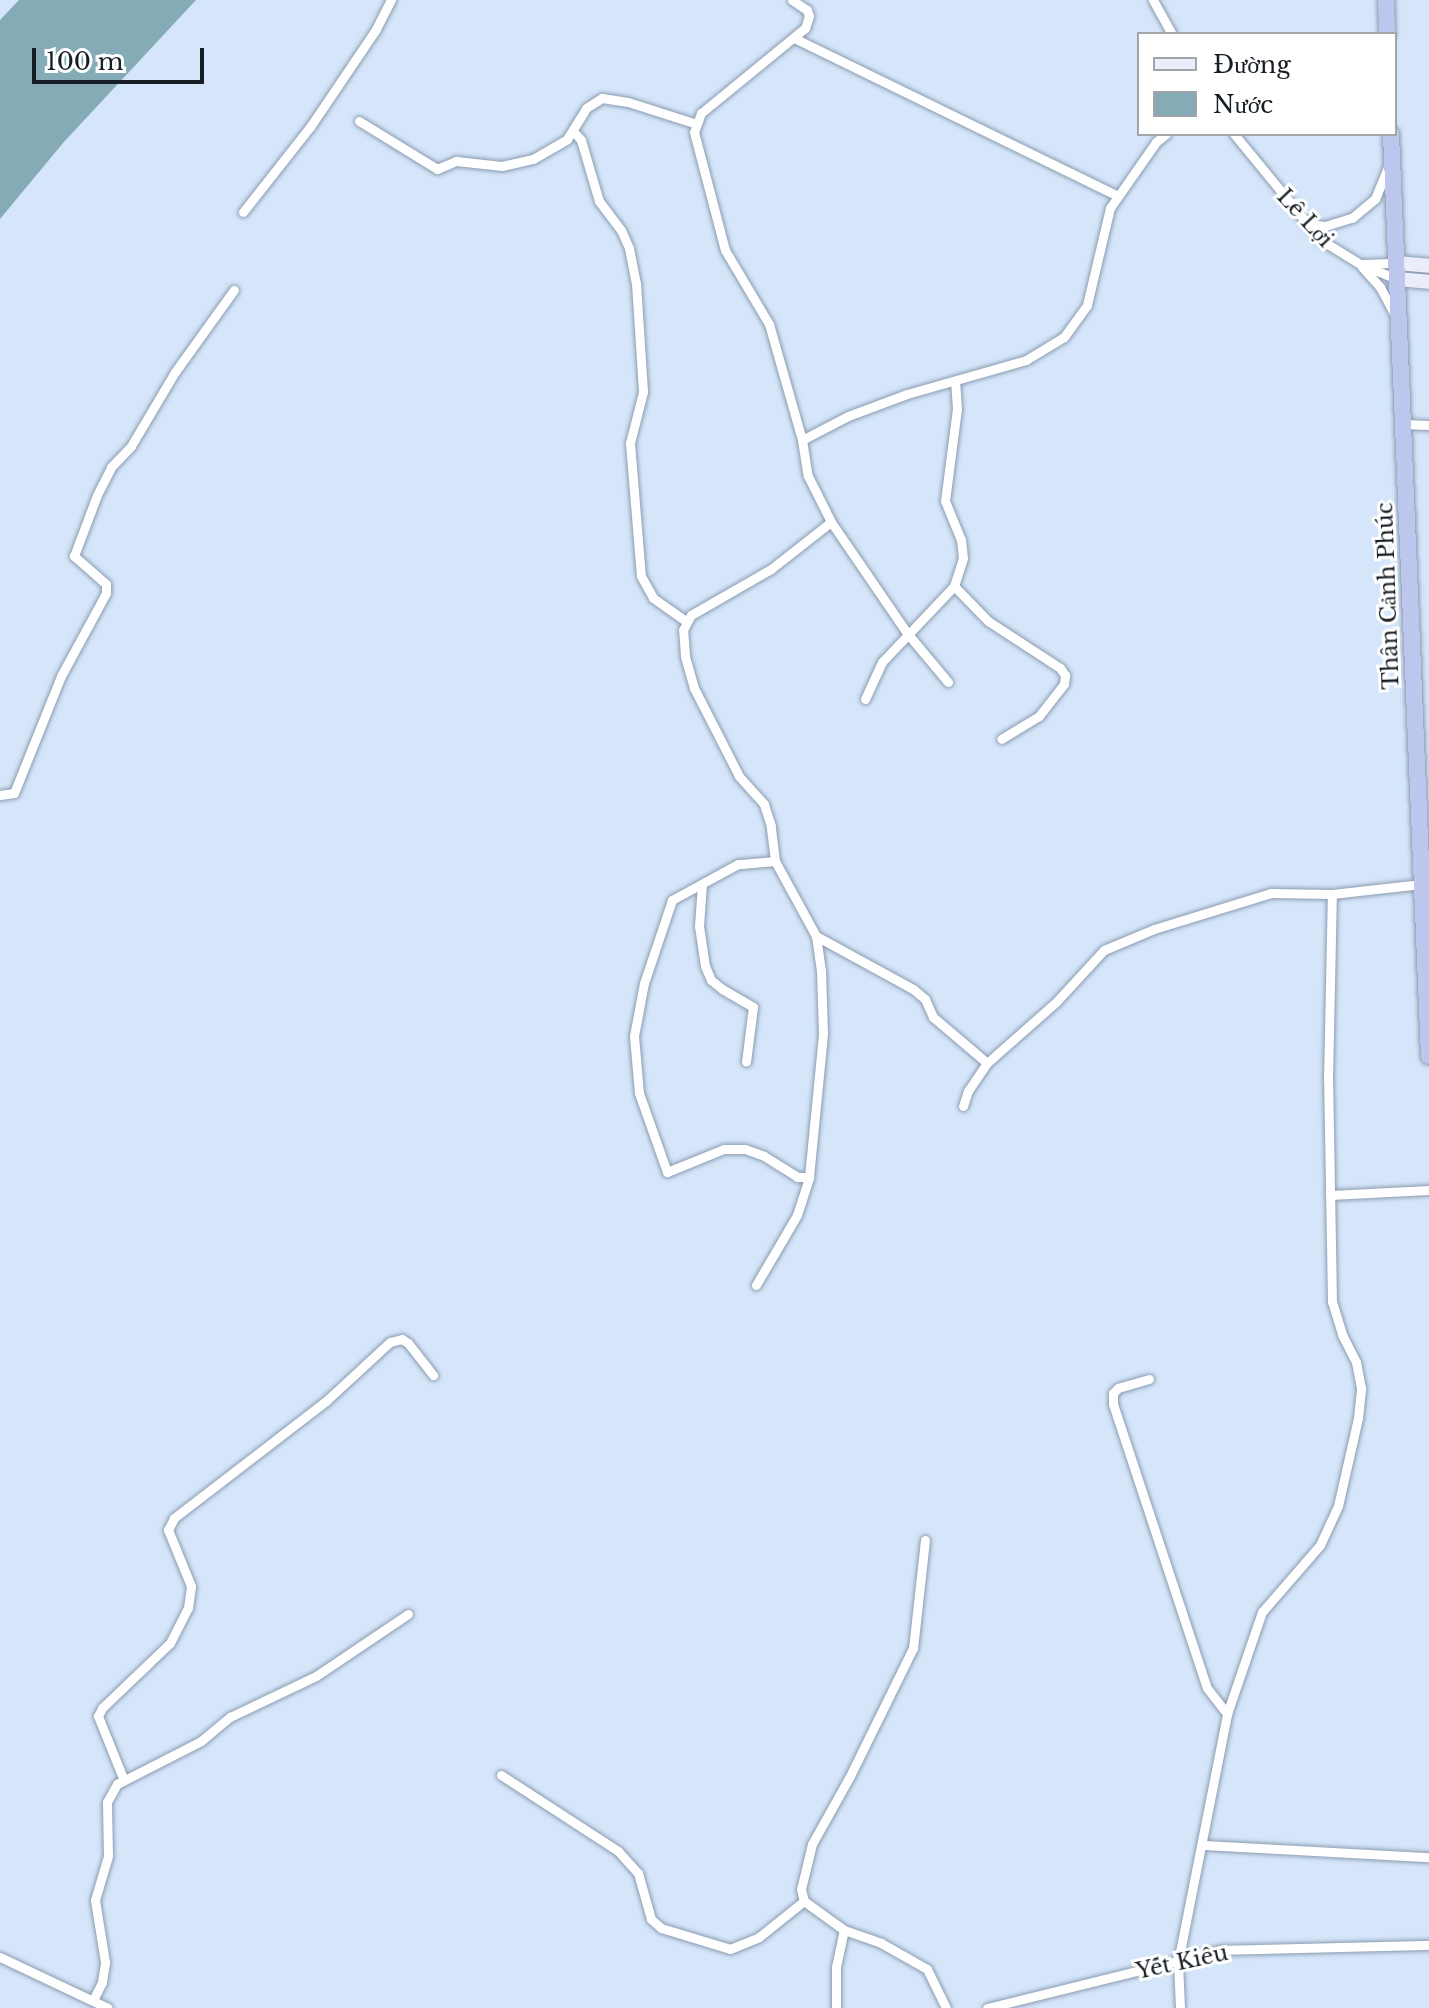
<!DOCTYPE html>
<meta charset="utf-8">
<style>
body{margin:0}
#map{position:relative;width:1429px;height:2008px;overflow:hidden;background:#d5e6fb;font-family:"Libre Baskerville",serif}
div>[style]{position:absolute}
.water>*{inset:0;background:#85acb6}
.roads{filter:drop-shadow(0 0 2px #8c9caf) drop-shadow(0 0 2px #8c9caf)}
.street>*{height:9px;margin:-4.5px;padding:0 4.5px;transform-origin:4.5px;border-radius:4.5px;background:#fff}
.secondary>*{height:14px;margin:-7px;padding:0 7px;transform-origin:7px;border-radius:7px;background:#ebeefa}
.highway>*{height:16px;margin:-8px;padding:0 8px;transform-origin:8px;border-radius:8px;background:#bdc7ee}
span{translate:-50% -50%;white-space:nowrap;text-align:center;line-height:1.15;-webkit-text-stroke:6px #fff;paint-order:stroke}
.street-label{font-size:22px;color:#171d24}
.legend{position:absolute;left:1137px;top:32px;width:260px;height:104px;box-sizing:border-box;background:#fff;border:2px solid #a2a5a7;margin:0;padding:10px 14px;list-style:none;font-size:24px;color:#171d24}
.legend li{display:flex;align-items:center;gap:16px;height:40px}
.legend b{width:40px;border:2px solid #a2a5a7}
.scale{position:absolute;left:32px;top:48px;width:172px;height:36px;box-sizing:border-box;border:4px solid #171d24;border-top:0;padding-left:10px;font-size:24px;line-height:28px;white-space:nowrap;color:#171d24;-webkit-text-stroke:6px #fff;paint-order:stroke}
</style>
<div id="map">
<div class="water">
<div style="clip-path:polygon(19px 0,196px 0,63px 143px,0 219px,0 20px)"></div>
</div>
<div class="roads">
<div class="street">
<div style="left:792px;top:0;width:18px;rotate:34deg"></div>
<div style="left:807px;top:10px;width:6px;rotate:72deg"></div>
<div style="left:809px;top:16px;width:13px;rotate:108deg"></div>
<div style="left:805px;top:28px;width:134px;rotate:140.7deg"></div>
<div style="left:701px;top:113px;width:20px;rotate:110deg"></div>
<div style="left:694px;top:132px;width:122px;rotate:75.3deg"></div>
<div style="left:725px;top:250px;width:86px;rotate:59.3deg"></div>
<div style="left:769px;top:324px;width:121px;rotate:74.1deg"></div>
<div style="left:802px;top:440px;width:36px;rotate:81deg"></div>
<div style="left:808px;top:476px;width:51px;rotate:63.4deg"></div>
<div style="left:831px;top:522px;width:135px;rotate:55.6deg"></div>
<div style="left:907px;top:633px;width:64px;rotate:50.1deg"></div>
<div style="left:1153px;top:0;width:39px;rotate:61deg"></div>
<div style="left:796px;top:39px;width:358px;rotate:26deg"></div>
<div style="left:359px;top:121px;width:92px;rotate:31.6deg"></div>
<div style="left:437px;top:169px;width:21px;rotate:-23deg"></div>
<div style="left:456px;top:161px;width:46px;rotate:6.2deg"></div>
<div style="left:502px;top:166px;width:32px;rotate:-13deg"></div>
<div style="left:533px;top:159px;width:39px;rotate:-30deg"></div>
<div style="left:567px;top:139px;width:36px;rotate:-58deg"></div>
<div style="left:586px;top:108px;width:19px;rotate:-32deg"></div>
<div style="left:602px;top:98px;width:26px;rotate:9deg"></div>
<div style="left:628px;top:102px;width:69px;rotate:17.7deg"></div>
<div style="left:573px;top:131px;width:12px;rotate:48deg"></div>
<div style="left:581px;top:140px;width:64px;rotate:73.6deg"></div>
<div style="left:599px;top:201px;width:36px;rotate:53deg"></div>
<div style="left:621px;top:230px;width:20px;rotate:66deg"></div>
<div style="left:629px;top:248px;width:36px;rotate:79deg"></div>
<div style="left:636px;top:283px;width:109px;rotate:86.3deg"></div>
<div style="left:643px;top:392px;width:53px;rotate:104.3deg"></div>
<div style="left:630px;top:443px;width:133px;rotate:85.3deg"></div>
<div style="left:641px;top:576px;width:25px;rotate:61deg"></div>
<div style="left:653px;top:598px;width:39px;rotate:35deg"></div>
<div style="left:1234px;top:134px;width:137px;rotate:50.6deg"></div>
<div style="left:1321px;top:240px;width:46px;rotate:31.6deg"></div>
<div style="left:1360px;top:264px;width:40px;rotate:22deg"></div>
<div style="left:243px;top:212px;width:108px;rotate:-51.8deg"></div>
<div style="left:310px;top:127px;width:118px;rotate:-56deg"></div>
<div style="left:376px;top:29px;width:33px;rotate:-63deg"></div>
<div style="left:1309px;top:224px;width:16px;rotate:7deg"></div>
<div style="left:1325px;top:226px;width:28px;rotate:-17deg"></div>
<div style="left:1352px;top:218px;width:30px;rotate:-40deg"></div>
<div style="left:1375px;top:199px;width:35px;rotate:-68deg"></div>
<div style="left:1363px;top:264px;width:34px;rotate:-2deg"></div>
<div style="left:1362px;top:267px;width:27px;rotate:48deg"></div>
<div style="left:1380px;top:287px;width:30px;rotate:62deg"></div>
<div style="left:1403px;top:424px;width:26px;rotate:2deg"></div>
<div style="left:802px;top:440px;width:52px;rotate:-27.6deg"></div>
<div style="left:848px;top:416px;width:63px;rotate:-20.4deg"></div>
<div style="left:907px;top:394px;width:124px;rotate:-15.9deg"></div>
<div style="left:1026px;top:360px;width:44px;rotate:-31.2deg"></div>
<div style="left:1064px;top:337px;width:39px;rotate:-54deg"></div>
<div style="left:1087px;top:305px;width:100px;rotate:-76.7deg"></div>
<div style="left:1110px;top:208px;width:80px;rotate:-55.1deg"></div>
<div style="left:1156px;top:142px;width:13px;rotate:-39deg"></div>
<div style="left:954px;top:586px;width:49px;rotate:45.8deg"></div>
<div style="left:988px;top:621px;width:86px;rotate:33.1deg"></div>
<div style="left:1060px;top:668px;width:9px;rotate:54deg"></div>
<div style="left:1065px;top:675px;width:9px;rotate:96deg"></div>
<div style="left:1064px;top:684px;width:41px;rotate:128deg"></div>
<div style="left:1039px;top:716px;width:44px;rotate:148.8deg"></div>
<div style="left:865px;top:699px;width:41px;rotate:-65.3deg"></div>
<div style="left:882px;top:662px;width:105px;rotate:-46.5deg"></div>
<div style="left:954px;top:586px;width:29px;rotate:-72deg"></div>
<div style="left:963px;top:558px;width:18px;rotate:-96deg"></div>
<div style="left:961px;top:540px;width:42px;rotate:-112.3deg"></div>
<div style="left:945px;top:501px;width:93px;rotate:-82.6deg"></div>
<div style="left:957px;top:409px;width:27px;rotate:-94deg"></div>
<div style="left:0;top:795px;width:14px;rotate:-8deg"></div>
<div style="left:14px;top:793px;width:126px;rotate:-68.1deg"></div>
<div style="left:61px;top:676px;width:94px;rotate:-61.5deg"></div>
<div style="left:106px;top:593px;width:9px;rotate:-90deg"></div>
<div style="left:106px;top:584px;width:43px;rotate:-138.8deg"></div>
<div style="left:74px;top:556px;width:65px;rotate:-69.3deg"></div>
<div style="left:97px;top:495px;width:31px;rotate:-63deg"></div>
<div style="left:111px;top:467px;width:29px;rotate:-46deg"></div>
<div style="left:131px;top:446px;width:86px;rotate:-59.3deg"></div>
<div style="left:175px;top:372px;width:101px;rotate:-54.3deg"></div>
<div style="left:775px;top:861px;width:37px;rotate:175deg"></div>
<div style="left:738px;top:864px;width:75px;rotate:151.4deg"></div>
<div style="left:672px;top:900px;width:88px;rotate:108.6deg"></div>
<div style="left:644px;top:983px;width:54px;rotate:100.7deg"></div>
<div style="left:634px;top:1036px;width:57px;rotate:85deg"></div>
<div style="left:639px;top:1093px;width:84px;rotate:70.5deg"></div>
<div style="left:667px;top:1172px;width:61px;rotate:-22deg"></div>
<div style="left:724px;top:1149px;width:21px"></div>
<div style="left:745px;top:1149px;width:20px;rotate:20deg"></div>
<div style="left:764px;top:1156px;width:39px;rotate:32deg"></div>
<div style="left:797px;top:1177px;width:12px"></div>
<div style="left:702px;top:884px;width:42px;rotate:94.1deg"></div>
<div style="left:699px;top:926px;width:40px;rotate:81.5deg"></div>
<div style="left:705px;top:966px;width:15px;rotate:67deg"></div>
<div style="left:711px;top:980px;width:14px;rotate:39deg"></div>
<div style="left:722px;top:989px;width:36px;rotate:30deg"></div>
<div style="left:753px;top:1007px;width:55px;rotate:97.3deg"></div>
<div style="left:816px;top:936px;width:111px;rotate:28.7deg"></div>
<div style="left:913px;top:989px;width:16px;rotate:40deg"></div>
<div style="left:925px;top:999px;width:20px;rotate:66deg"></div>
<div style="left:933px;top:1017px;width:71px;rotate:40.4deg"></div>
<div style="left:963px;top:1106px;width:16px;rotate:-72deg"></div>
<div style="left:968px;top:1091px;width:34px;rotate:-56deg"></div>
<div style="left:987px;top:1063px;width:92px;rotate:-41.5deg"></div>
<div style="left:1056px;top:1002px;width:71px;rotate:-47.3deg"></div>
<div style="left:1104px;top:950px;width:54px;rotate:-22.8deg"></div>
<div style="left:1154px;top:929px;width:122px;rotate:-17.1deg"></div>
<div style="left:1271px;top:893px;width:61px;rotate:0.9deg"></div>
<div style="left:1332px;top:894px;width:90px;rotate:-6.4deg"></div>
<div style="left:1330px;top:1195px;width:99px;rotate:-2.9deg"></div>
<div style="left:756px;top:1285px;width:81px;rotate:-59.6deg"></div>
<div style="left:797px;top:1215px;width:40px;rotate:-72deg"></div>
<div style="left:809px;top:1177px;width:144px;rotate:-84.4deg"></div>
<div style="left:823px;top:1034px;width:63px;rotate:-91.8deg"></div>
<div style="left:821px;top:971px;width:35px;rotate:-98deg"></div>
<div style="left:816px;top:936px;width:85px;rotate:-118.7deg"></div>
<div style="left:775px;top:861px;width:35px;rotate:-97deg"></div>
<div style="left:771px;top:826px;width:23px;rotate:-108deg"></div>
<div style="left:764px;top:804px;width:38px;rotate:-132deg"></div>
<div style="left:739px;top:776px;width:99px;rotate:-117.1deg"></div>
<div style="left:694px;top:688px;width:33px;rotate:-106deg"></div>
<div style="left:685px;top:656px;width:26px;rotate:-94deg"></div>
<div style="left:683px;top:630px;width:17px;rotate:-62deg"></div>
<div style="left:691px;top:615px;width:92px;rotate:-29.9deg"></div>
<div style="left:771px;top:569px;width:76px;rotate:-38.1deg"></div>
<div style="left:1149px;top:1379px;width:32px;rotate:164deg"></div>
<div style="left:1118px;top:1388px;width:7px;rotate:135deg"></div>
<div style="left:1113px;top:1393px;width:11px;rotate:90deg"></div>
<div style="left:1113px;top:1404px;width:299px;rotate:71.7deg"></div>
<div style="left:1207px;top:1688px;width:33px;rotate:52deg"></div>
<div style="left:925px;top:1540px;width:109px;rotate:96.3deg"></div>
<div style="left:913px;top:1648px;width:143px;rotate:116.2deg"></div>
<div style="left:850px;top:1776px;width:78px;rotate:119.2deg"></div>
<div style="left:812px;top:1844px;width:46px;rotate:103.7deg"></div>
<div style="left:801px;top:1889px;width:12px;rotate:76deg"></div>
<div style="left:804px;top:1901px;width:49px;rotate:35.9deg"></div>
<div style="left:844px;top:1930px;width:39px;rotate:19deg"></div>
<div style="left:881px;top:1943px;width:53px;rotate:29.5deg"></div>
<div style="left:927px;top:1969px;width:43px;rotate:64deg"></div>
<div style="left:501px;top:1775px;width:140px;rotate:33deg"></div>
<div style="left:618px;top:1851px;width:30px;rotate:48deg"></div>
<div style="left:638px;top:1873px;width:48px;rotate:74.2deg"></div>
<div style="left:651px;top:1919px;width:13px;rotate:42deg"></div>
<div style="left:661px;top:1928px;width:72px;rotate:16.9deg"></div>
<div style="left:730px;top:1949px;width:31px;rotate:-22deg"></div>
<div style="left:759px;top:1937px;width:58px;rotate:-38.7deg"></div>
<div style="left:123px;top:1778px;width:67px;rotate:-112deg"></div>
<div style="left:98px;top:1716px;width:9px;rotate:-63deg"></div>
<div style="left:102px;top:1708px;width:94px;rotate:-43.7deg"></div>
<div style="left:170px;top:1643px;width:39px;rotate:-63deg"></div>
<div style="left:188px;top:1608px;width:22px;rotate:-82deg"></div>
<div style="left:191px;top:1586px;width:61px;rotate:-112.3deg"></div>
<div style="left:168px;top:1530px;width:13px;rotate:-63deg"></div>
<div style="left:174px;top:1518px;width:192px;rotate:-37.6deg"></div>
<div style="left:326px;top:1401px;width:87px;rotate:-42.7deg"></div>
<div style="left:390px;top:1342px;width:12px;rotate:-14deg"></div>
<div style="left:402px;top:1339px;width:7px;rotate:34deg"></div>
<div style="left:408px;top:1343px;width:41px;rotate:52deg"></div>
<div style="left:1204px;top:1845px;width:225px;rotate:3.1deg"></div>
<div style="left:0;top:1957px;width:119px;rotate:25.3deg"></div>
<div style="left:93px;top:2000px;width:20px;rotate:-63deg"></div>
<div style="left:102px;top:1982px;width:20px;rotate:-81deg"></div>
<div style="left:105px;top:1962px;width:63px;rotate:-99.2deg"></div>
<div style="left:95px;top:1900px;width:46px;rotate:-73.5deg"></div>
<div style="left:108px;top:1856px;width:54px;rotate:-91.1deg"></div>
<div style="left:107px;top:1802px;width:21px;rotate:-61deg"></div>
<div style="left:117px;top:1784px;width:94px;rotate:-27.1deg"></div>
<div style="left:201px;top:1741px;width:38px;rotate:-40deg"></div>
<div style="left:230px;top:1717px;width:95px;rotate:-25.5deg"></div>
<div style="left:316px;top:1676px;width:111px;rotate:-34deg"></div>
<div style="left:836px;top:2008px;width:41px;rotate:-90deg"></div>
<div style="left:836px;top:1967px;width:38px;rotate:-78deg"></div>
<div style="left:987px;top:2008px;width:242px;rotate:-13.9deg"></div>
<div style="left:1222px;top:1950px;width:207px;rotate:-1.4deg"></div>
<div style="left:1180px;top:2008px;width:46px;rotate:-92.5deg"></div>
<div style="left:1178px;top:1962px;width:253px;rotate:-78.8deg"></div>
<div style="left:1227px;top:1714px;width:108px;rotate:-71.1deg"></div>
<div style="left:1262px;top:1612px;width:89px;rotate:-49.1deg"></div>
<div style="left:1320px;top:1545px;width:43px;rotate:-65.2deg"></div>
<div style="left:1338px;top:1506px;width:90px;rotate:-77.2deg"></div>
<div style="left:1358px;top:1418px;width:30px;rotate:-84deg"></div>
<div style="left:1361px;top:1388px;width:26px;rotate:-101deg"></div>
<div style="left:1356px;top:1362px;width:31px;rotate:-117deg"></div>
<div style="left:1342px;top:1334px;width:34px;rotate:-107deg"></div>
<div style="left:1332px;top:1302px;width:222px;rotate:-91deg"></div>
<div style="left:1328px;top:1080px;width:186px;rotate:-88.8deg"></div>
</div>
<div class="secondary">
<div style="left:1397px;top:263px;width:32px;rotate:5deg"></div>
<div style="left:1397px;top:279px;width:32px;rotate:5deg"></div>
</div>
<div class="highway">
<div style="left:1386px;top:0;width:34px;rotate:88deg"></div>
<div style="left:1391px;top:134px;width:923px;rotate:87.64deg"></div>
</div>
</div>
<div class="street-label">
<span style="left:1305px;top:218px;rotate:47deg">Lê Lợi</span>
<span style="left:1388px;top:596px;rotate:-92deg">Thân Cảnh Phúc</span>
<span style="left:1182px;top:1962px;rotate:-12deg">Yết Kiêu</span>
</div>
<ul class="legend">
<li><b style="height:10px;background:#ebeefa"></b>Đường</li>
<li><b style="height:22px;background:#85acb6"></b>Nước</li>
</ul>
<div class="scale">100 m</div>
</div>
